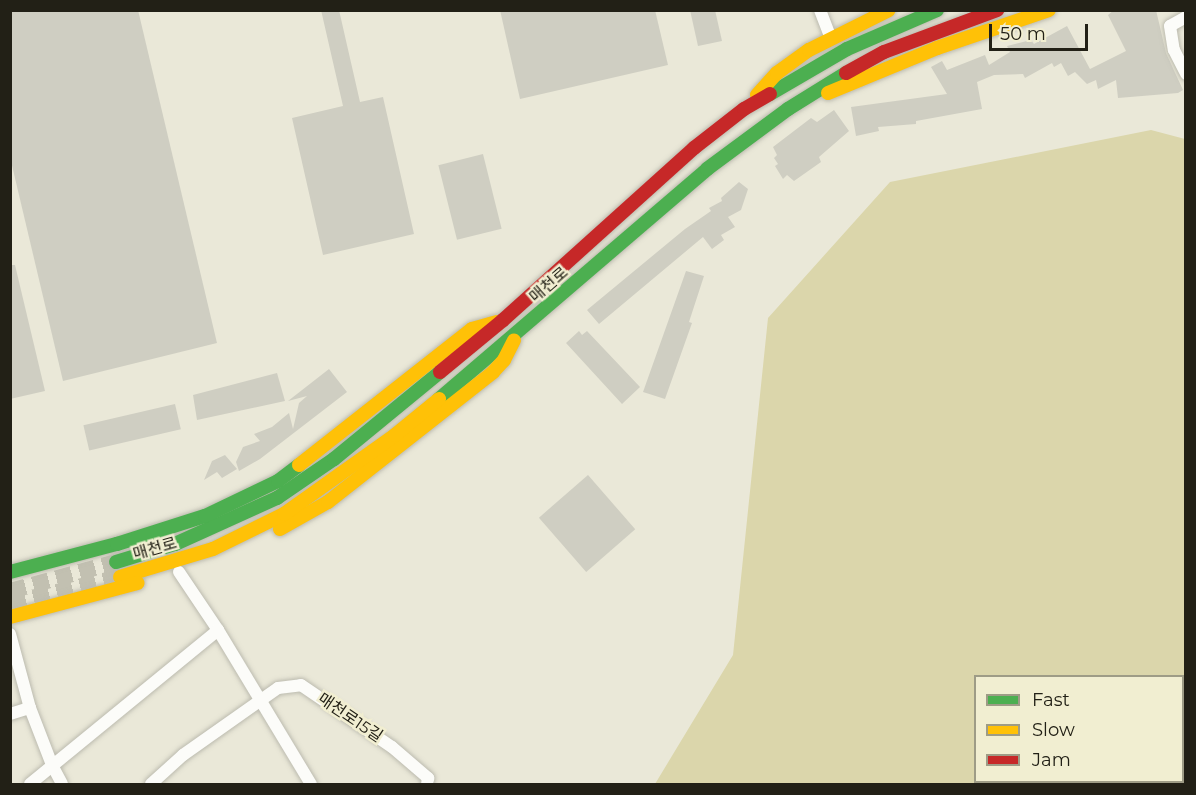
<!DOCTYPE html>
<meta charset="utf-8">
<style>
body{margin:0}
#map{position:relative;width:1196px;height:795px;overflow:hidden;background:#eae8d8;font-family:Montserrat,"Noto Sans KR",sans-serif}
div>[style]{position:absolute}
.green>*{inset:0;background:#dbd6ab}
.building>*{inset:0;background:#cfcec2;transform-origin:0 0}
.secondary-tunnel>*{height:16px;margin-top:-8px;transform-origin:0;background:repeating-linear-gradient(90deg,#c2c0b1 0 16px,transparent 0 24px)}
.roads{filter:drop-shadow(0 0 2px #bcbbaf) drop-shadow(0 0 2px #bcbbaf)}
.street>*{height:12px;margin:-6px;padding:0 6px;transform-origin:6px;border-radius:6px;background:#fcfcf9}
.fast>*{height:14px;margin:-7px;padding:0 7px;transform-origin:7px;border-radius:7px;background:#4caf50}
.slow>*{height:14px;margin:-7px;padding:0 7px;transform-origin:7px;border-radius:7px;background:#ffc107}
.jam>*{height:14px;margin:-7px;padding:0 7px;transform-origin:7px;border-radius:7px;background:#c62828}
span{translate:-50% -50%;white-space:nowrap;text-align:center;line-height:1.15;-webkit-text-stroke:5px #f1eed1;paint-order:stroke}
.street-label{font-size:16px;color:#222016}
.frame{position:absolute;inset:0;border:12px solid #222016;pointer-events:none}
.legend{position:absolute;left:974px;top:675px;width:210px;height:108px;box-sizing:border-box;background:#f1eed1;border:2px solid #9e9c86;margin:0;padding:8px 10px;list-style:none;font-size:18px;color:#222016}
.legend li{display:flex;align-items:center;gap:12px;height:30px}
.legend b{width:30px;border:2px solid #9e9c86}
.scale{position:absolute;left:989px;top:24px;width:99px;height:27px;box-sizing:border-box;border:3px solid #222016;border-top:0;padding-left:8px;font-size:18px;line-height:21px;white-space:nowrap;color:#222016;-webkit-text-stroke:4px #f1eed1;paint-order:stroke}
</style>
<div id="map">
<div class="green">
<div style="clip-path:polygon(evenodd,1151px 130px,1185px 139px,1185px 784px,655px 784px,733px 655px,768px 318px,890px 182px,1151px 130px,976px 676px,1182px 676px,1182px 782px,976px 782px,976px 676px)"></div>
</div>
<div class="building">
<div style="clip-path:polygon(10px 10px,138px 10px,217px 343px,63px 381px,10px 157px)"></div>
<div style="clip-path:polygon(321px 10px,339px 10px,360px 102px,383px 97px,414px 234px,323px 255px,292px 118px,343px 106px)"></div>
<div style="clip-path:polygon(500px 10px,655px 10px,668px 65px,520px 99px)"></div>
<div style="clip-path:polygon(690px 10px,715px 10px,722px 41px,698px 46px)"></div>
<div style="clip-path:polygon(1114px 10px,1156px 10px,1166px 53px,1183px 90px,1178px 93px,1118px 98px,1116px 80px,1098px 89px,1096px 80px,1087px 84px,1075px 72px,1068px 76px,1061px 63px,1054px 67px,1052px 63px,1025px 78px,1023px 74px,994px 75px,977px 82px,982px 109px,916px 121px,916px 124px,878px 127px,879px 131px,856px 136px,851px 107px,947px 94px,931px 67px,942px 61px,947px 70px,985px 55px,989px 65px,1010px 52px,1007px 46px,1031px 40px,1034px 44px,1067px 26px,1090px 69px,1126px 51px,1108px 15px)"></div>
<div style="clip-path:polygon(834px 110px,849px 131px,819px 157px,821px 162px,794px 181px,787px 175px,783px 179px,775px 166px,778px 164px,774px 158px,777px 155px,773px 147px,811px 118px,817px 122px)"></div>
<div style="left:483px;top:154px;width:77px;height:46px;rotate:76deg"></div>
<div style="clip-path:polygon(739px 182px,748px 189px,741px 210px,728px 217px,735px 227px,721px 235px,724px 240px,712px 249px,703px 237px,599px 324px,587px 310px,685px 229px,711px 211px,709px 208px,722px 201px,721px 198px)"></div>
<div style="clip-path:polygon(10px 265px,15px 265px,45px 391px,10px 399px)"></div>
<div style="clip-path:polygon(686px 271px,704px 276px,689px 322px,692px 323px,665px 399px,643px 392px)"></div>
<div style="clip-path:polygon(579px 331px,582px 335px,587px 331px,640px 387px,622px 404px,566px 343px)"></div>
<div style="clip-path:polygon(329px 369px,347px 392px,260px 459px,239px 471px,236px 462px,243px 447px,260px 441px,254px 434px,272px 427px,289px 413px,293px 429px,299px 403px,307px 396px,288px 401px)"></div>
<div style="clip-path:polygon(277px 373px,285px 401px,197px 420px,193px 395px)"></div>
<div style="left:175px;top:404px;width:26px;height:94px;rotate:77deg"></div>
<div style="clip-path:polygon(225px 455px,237px 469px,222px 478px,217px 472px,204px 480px,212px 461px)"></div>
<div style="left:588px;top:475px;width:72px;height:65px;rotate:49deg"></div>
</div>
<div class="secondary-tunnel">
<div style="left:10px;top:591px;width:110px;rotate:-15.3deg"></div>
<div style="left:10px;top:603px;width:113px;rotate:-13.3deg"></div>
</div>
<div class="roads">
<div class="street">
<div style="left:820px;top:10px;width:30px;rotate:69deg"></div>
<div style="left:1186px;top:17px;width:18px;rotate:151deg"></div>
<div style="left:1170px;top:26px;width:24px;rotate:81deg"></div>
<div style="left:1174px;top:50px;width:27px;rotate:63deg"></div>
<div style="left:179px;top:572px;width:70px;rotate:56.1deg"></div>
<div style="left:218px;top:630px;width:180px;rotate:58.9deg"></div>
<div style="left:10px;top:634px;width:77px;rotate:74.9deg"></div>
<div style="left:30px;top:708px;width:61px;rotate:68.9deg"></div>
<div style="left:52px;top:765px;width:21px;rotate:62deg"></div>
<div style="left:10px;top:714px;width:21px;rotate:-17deg"></div>
<div style="left:30px;top:784px;width:243px;rotate:-39.3deg"></div>
<div style="left:151px;top:784px;width:43px;rotate:-42.2deg"></div>
<div style="left:183px;top:755px;width:116px;rotate:-35.2deg"></div>
<div style="left:278px;top:688px;width:23px;rotate:-7deg"></div>
<div style="left:301px;top:685px;width:110px;rotate:34.3deg"></div>
<div style="left:392px;top:747px;width:48px;rotate:40.7deg"></div>
<div style="left:428px;top:778px;width:6px;rotate:99deg"></div>
</div>
<div class="fast">
<div style="left:770px;top:94px;width:89px;rotate:-30.3deg"></div>
<div style="left:847px;top:49px;width:98px;rotate:-23.4deg"></div>
<div style="left:439px;top:399px;width:353px;rotate:-40.6deg"></div>
<div style="left:707px;top:169px;width:101px;rotate:-36.5deg"></div>
<div style="left:788px;top:109px;width:68px;rotate:-31.8deg"></div>
<div style="left:116px;top:562px;width:62px;rotate:-17deg"></div>
<div style="left:175px;top:544px;width:112px;rotate:-24.3deg"></div>
<div style="left:277px;top:498px;width:69px;rotate:-34.4deg"></div>
<div style="left:334px;top:459px;width:137px;rotate:-39.4deg"></div>
<div style="left:10px;top:572px;width:111px;rotate:-14.7deg"></div>
<div style="left:117px;top:544px;width:92px;rotate:-17.7deg"></div>
<div style="left:205px;top:516px;width:81px;rotate:-25.6deg"></div>
<div style="left:278px;top:481px;width:26px;rotate:-37deg"></div>
</div>
<div class="slow">
<div style="left:828px;top:93px;width:118px;rotate:-22.4deg"></div>
<div style="left:937px;top:48px;width:118px;rotate:-18.7deg"></div>
<div style="left:757px;top:95px;width:30px;rotate:-48deg"></div>
<div style="left:777px;top:73px;width:39px;rotate:-36deg"></div>
<div style="left:809px;top:50px;width:89px;rotate:-26.6deg"></div>
<div style="left:299px;top:465px;width:220px;rotate:-38.2deg"></div>
<div style="left:472px;top:329px;width:25px;rotate:-16deg"></div>
<div style="left:280px;top:529px;width:55px;rotate:-29.4deg"></div>
<div style="left:328px;top:502px;width:210px;rotate:-38.2deg"></div>
<div style="left:493px;top:372px;width:16px;rotate:-47deg"></div>
<div style="left:504px;top:360px;width:22px;rotate:-63deg"></div>
<div style="left:120px;top:577px;width:97px;rotate:-16.8deg"></div>
<div style="left:213px;top:549px;width:79px;rotate:-26.2deg"></div>
<div style="left:284px;top:514px;width:136px;rotate:-35.4deg"></div>
<div style="left:395px;top:435px;width:57px;rotate:-39.3deg"></div>
<div style="left:10px;top:617px;width:132px;rotate:-14.9deg"></div>
</div>
<div class="jam">
<div style="left:846px;top:73px;width:43px;rotate:-28.9deg"></div>
<div style="left:884px;top:52px;width:121px;rotate:-20.4deg"></div>
<div style="left:440px;top:372px;width:82px;rotate:-39.5deg"></div>
<div style="left:503px;top:320px;width:257px;rotate:-42deg"></div>
<div style="left:694px;top:148px;width:63px;rotate:-38deg"></div>
<div style="left:744px;top:109px;width:30px;rotate:-30deg"></div>
</div>
</div>
<div class="street-label">
<span style="left:549px;top:285px;rotate:-41deg">매천로</span>
<span style="left:155px;top:549px;rotate:-16deg">매천로</span>
<span style="left:350px;top:718px;rotate:34deg">매천로15길</span>
</div>
<div class="frame"></div>
<ul class="legend">
<li><b style="height:8px;background:#4caf50"></b>Fast</li>
<li><b style="height:8px;background:#ffc107"></b>Slow</li>
<li><b style="height:8px;background:#c62828"></b>Jam</li>
</ul>
<div class="scale">50 m</div>
</div>
